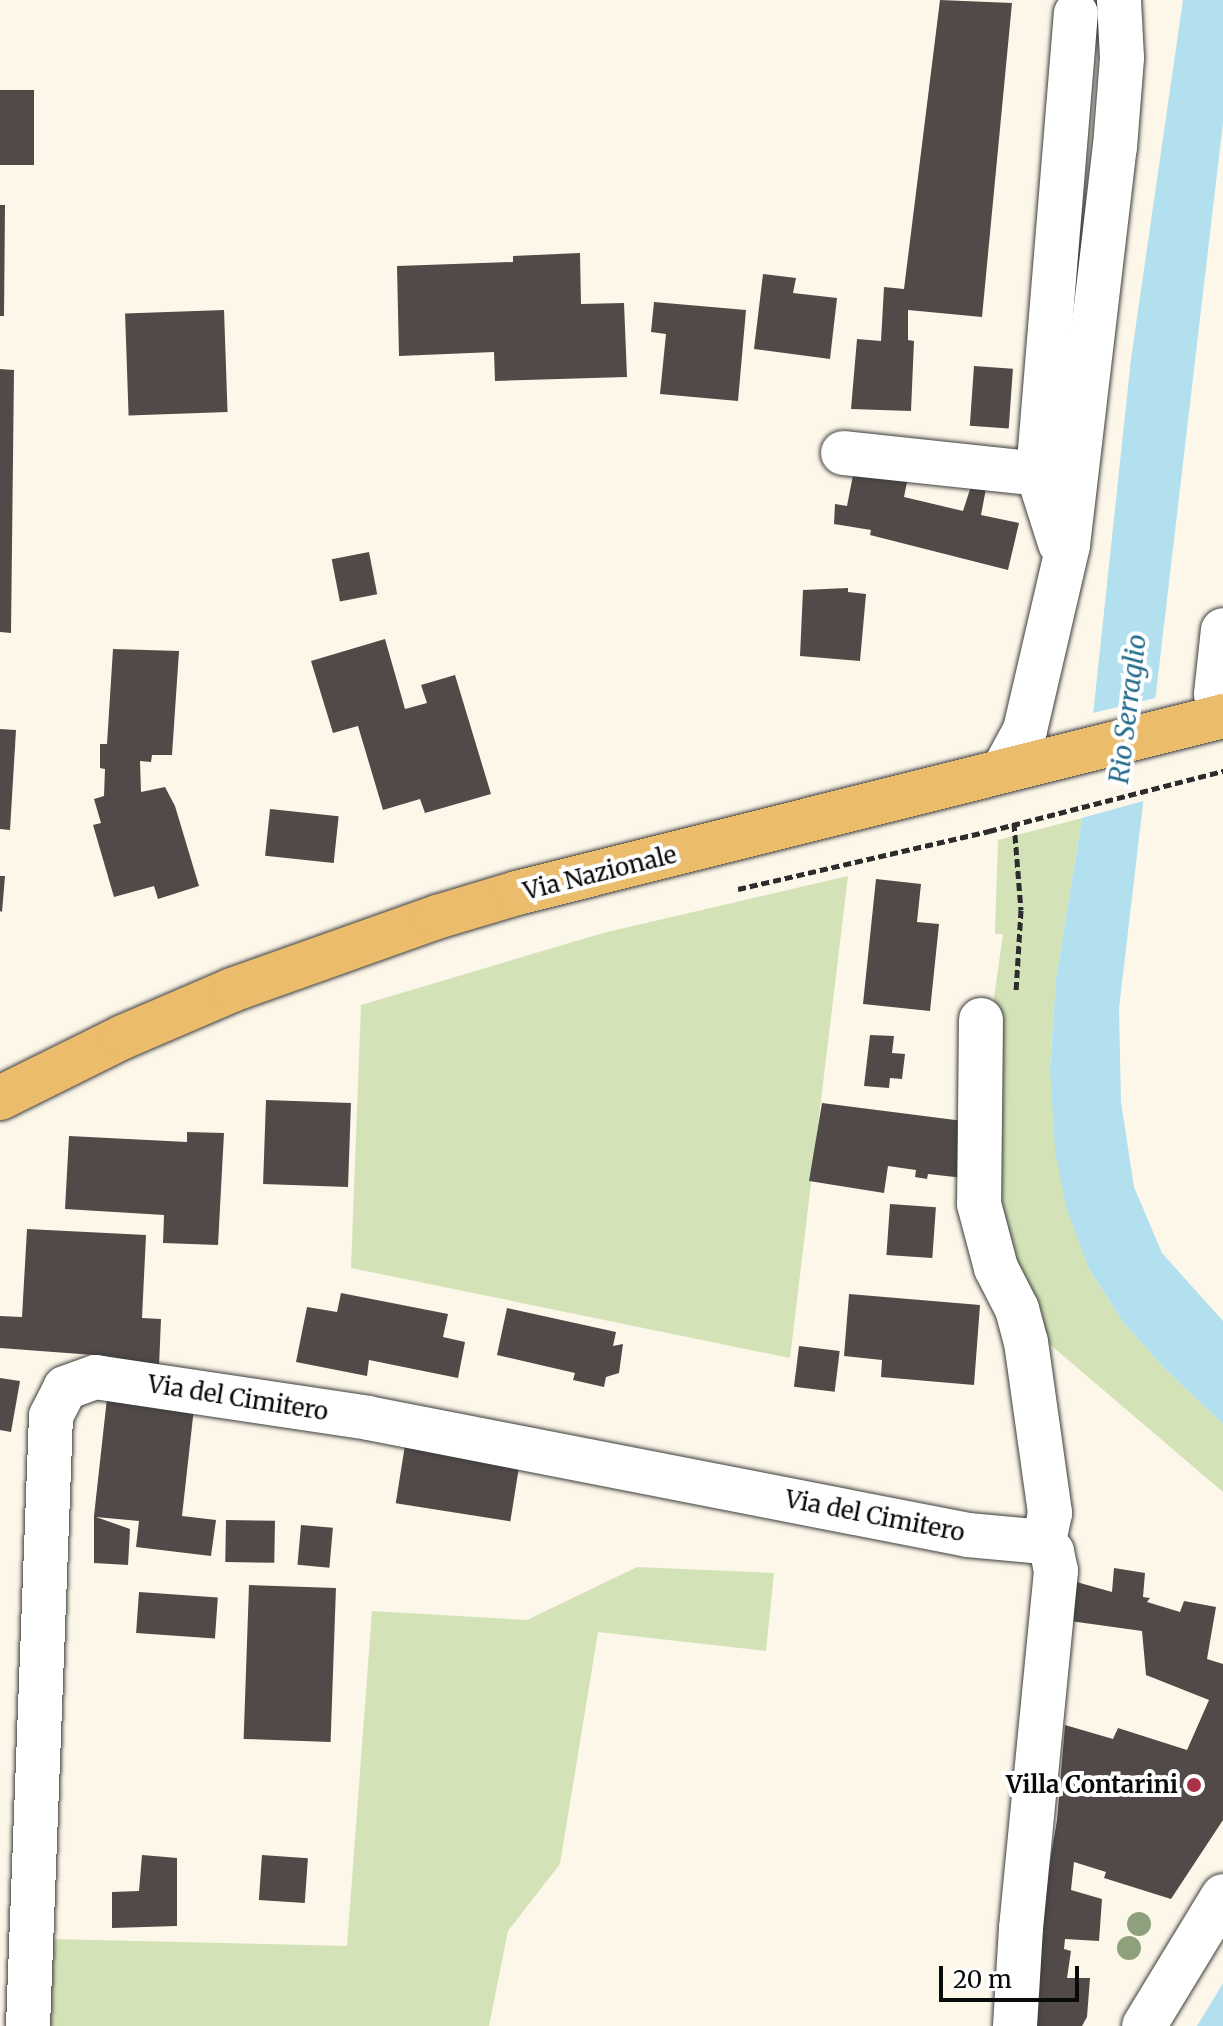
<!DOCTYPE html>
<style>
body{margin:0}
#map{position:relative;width:1223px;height:2026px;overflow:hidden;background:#fdf7e9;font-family:Merriweather,serif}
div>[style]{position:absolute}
.green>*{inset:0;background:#d3e3b7}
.water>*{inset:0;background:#b3e0ef}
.pier>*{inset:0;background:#fdf7e9}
.building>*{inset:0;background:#514a48;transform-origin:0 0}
.path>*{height:5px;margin-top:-2.5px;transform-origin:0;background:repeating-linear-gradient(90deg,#2c2c2c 0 8px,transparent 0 12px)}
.roads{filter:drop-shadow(0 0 2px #3d3d3d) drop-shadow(0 0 2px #3d3d3d)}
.minor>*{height:44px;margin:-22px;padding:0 22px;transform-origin:22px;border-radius:22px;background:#fff}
.major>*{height:44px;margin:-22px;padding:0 22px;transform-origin:22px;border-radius:22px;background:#eabc6c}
.trees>*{width:24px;height:24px;margin:-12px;border-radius:50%;background:#8ea17c}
.dots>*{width:22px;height:22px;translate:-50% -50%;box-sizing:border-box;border:4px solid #fff;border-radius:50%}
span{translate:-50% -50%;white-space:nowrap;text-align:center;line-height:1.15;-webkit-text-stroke:8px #fff;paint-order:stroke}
.street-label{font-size:24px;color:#0a0a0a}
.poi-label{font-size:24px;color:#0a0a0a;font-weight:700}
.right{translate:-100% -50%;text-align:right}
.water-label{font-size:26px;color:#226b8d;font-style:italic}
.scale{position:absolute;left:939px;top:1966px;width:140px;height:36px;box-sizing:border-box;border:4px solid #0a0a0a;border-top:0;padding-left:10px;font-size:24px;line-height:28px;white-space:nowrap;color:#0a0a0a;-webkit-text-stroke:6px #fff;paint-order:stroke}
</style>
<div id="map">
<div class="green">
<div style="clip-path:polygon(1082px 818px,1056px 979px,1050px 1069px,1089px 1269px,1123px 1322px,1163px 1367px,1223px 1424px,1223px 1492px,1047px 1342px,1002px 1249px,992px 1012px,1003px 934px,995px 934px,998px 840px)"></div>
<div style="clip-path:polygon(848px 876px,790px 1358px,351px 1268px,361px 1005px,603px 933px)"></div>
<div style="clip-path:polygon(637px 1567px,774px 1573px,766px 1651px,598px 1632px,560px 1864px,508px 1931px,489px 2026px,46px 2026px,50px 1939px,347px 1946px,372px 1611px,527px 1620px)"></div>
</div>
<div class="water">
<div style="clip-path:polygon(1183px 0,1223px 0,1223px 123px,1119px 1008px,1121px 1102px,1134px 1187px,1162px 1253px,1223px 1321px,1223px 1424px,1163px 1367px,1123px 1322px,1089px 1269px,1066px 1207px,1055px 1151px,1050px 1069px,1056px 979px,1082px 818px,1131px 359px)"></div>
<div style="clip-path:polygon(1223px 1983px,1223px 2026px,1197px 2026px,1219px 1990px)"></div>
</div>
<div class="pier">
<div style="clip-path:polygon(1159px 697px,1147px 800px,1078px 819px,1089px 714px)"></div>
</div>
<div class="building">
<div style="clip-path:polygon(940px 0,1012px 3px,982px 317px,908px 310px,908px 340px,914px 341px,911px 411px,851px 409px,857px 339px,881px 341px,884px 287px,904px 289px)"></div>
<div style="left:0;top:90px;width:34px;height:75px"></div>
<div style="clip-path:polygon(0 205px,5px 205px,4px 316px,0 316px)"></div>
<div style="clip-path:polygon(580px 253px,581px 304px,624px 303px,627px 377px,495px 381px,494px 352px,399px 356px,397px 266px,513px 262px,513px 256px)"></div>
<div style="clip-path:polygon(763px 274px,796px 278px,793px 293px,837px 298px,830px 359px,754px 349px)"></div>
<div style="clip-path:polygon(654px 302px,746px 310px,738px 401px,660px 394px,666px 334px,651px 332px)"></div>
<div style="left:224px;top:310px;width:102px;height:99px;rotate:88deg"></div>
<div style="left:974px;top:366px;width:39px;height:60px;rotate:4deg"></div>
<div style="clip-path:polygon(0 369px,14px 370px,11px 633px,0 632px)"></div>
<div style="clip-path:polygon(854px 470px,908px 477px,904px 497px,963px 511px,974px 477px,988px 478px,981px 515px,1019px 523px,1008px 570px,870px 535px,871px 530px,834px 524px,835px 504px,847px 506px)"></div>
<div style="left:369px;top:552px;width:43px;height:38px;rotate:79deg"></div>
<div style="clip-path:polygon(848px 588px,848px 592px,866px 594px,860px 661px,800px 656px,803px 590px)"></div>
<div style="clip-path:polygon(385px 639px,405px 709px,427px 703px,421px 685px,455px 675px,491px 794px,425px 813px,420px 799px,383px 810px,358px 726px,333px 733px,311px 661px)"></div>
<div style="clip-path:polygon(113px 649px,179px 651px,172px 755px,152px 755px,151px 762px,140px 761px,141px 792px,165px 787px,175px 806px,199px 886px,158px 899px,154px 886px,114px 897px,93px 825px,101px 823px,94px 799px,104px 796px,105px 769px,100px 768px,100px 744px,107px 744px)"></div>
<div style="clip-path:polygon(0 729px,16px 730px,10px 830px,0 829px)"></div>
<div style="left:270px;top:809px;width:69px;height:47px;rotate:6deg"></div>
<div style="clip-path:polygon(0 876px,5px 876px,2px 912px,0 911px)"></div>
<div style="clip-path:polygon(876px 879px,921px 884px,917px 922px,939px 924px,930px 1011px,863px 1004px)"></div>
<div style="clip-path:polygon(870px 1035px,894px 1036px,892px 1053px,905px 1054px,902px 1079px,890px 1078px,889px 1088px,864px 1086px)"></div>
<div style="left:266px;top:1100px;width:85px;height:84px;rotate:2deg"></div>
<div style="clip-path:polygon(822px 1103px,971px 1122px,964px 1178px,928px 1174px,927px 1179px,915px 1177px,916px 1170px,888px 1166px,884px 1193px,809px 1181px)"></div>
<div style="clip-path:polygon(187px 1132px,224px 1133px,218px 1245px,163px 1243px,164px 1215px,65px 1209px,69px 1136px,187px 1142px)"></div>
<div style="left:890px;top:1204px;width:46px;height:51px;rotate:4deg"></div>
<div style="clip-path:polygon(27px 1229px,146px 1235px,142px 1318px,161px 1319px,159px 1367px,107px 1364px,107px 1356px,0 1348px,0 1316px,22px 1317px)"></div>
<div style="clip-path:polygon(341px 1293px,448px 1314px,443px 1337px,465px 1342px,458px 1378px,369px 1360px,367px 1376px,296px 1362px,307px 1307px,337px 1312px)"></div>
<div style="clip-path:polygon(849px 1294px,980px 1305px,974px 1385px,881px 1377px,882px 1360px,844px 1356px)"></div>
<div style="clip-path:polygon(507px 1308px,616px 1332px,613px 1346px,623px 1344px,619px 1373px,606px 1377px,604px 1387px,573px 1380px,575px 1373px,497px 1355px)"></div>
<div style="left:799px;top:1346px;width:41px;height:41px;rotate:7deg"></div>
<div style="clip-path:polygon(0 1378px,20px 1381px,11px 1432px,0 1430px)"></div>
<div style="clip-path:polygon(107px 1398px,194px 1408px,182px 1516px,216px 1520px,211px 1556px,136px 1547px,139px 1521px,96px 1517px,130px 1529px,128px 1565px,94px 1563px,94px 1516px)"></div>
<div style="left:405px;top:1445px;width:116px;height:59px;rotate:9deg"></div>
<div style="left:226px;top:1520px;width:49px;height:42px;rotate:1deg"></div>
<div style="left:301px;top:1525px;width:32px;height:40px;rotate:5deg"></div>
<div style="clip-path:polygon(1114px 1568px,1145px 1573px,1143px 1597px,1150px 1598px,1147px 1602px,1180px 1612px,1184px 1601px,1216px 1607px,1207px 1659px,1223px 1664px,1223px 1820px,1171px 1899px,1104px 1878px,1106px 1872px,1074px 1862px,1071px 1890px,1102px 1899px,1099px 1941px,1065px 1939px,1064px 1949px,1071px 1951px,1067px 1978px,1090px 1978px,1087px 2017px,1082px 2026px,1027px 2026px,1036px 1944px,1057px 1820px,1065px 1725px,1113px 1739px,1118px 1728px,1187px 1750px,1209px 1700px,1146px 1675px,1142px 1631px,1070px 1621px,1073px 1581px,1112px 1592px)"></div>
<div style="left:249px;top:1585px;width:87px;height:154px;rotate:2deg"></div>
<div style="left:139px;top:1592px;width:79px;height:41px;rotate:4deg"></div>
<div style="clip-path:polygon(142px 1855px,177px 1858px,177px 1926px,112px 1928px,112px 1892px,139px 1891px)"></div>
<div style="left:262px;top:1855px;width:46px;height:45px;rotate:4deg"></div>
</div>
<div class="path">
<div style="left:1014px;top:823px;width:87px;rotate:85.4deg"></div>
<div style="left:1021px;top:910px;width:82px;rotate:93.5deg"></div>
<div style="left:738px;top:889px;width:258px;rotate:-13deg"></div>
<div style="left:989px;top:831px;width:242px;rotate:-14.4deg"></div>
</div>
<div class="roads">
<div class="minor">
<div style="left:843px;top:453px;width:196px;rotate:6.1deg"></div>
<div style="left:1066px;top:545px;width:6px;rotate:-162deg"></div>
<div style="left:1060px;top:543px;width:72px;rotate:-107.7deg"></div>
<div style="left:1038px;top:474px;width:462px;rotate:-85.3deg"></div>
<div style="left:1219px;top:717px;width:23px;rotate:-97deg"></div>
<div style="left:1216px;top:694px;width:64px;rotate:-83.8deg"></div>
<div style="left:1003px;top:771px;width:47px;rotate:-61.8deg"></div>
<div style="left:1025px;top:730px;width:190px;rotate:-76.9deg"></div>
<div style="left:1068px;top:545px;width:401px;rotate:-83.3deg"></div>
<div style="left:1115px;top:147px;width:89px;rotate:-85.5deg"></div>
<div style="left:1122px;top:58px;width:58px;rotate:-93deg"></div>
<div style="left:981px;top:1020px;width:184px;rotate:90.6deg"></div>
<div style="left:979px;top:1204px;width:66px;rotate:75.1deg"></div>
<div style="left:996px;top:1268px;width:46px;rotate:62.9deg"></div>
<div style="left:1017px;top:1309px;width:34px;rotate:75deg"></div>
<div style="left:1026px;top:1342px;width:173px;rotate:82deg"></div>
<div style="left:1050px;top:1513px;width:30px;rotate:102deg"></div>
<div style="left:28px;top:2026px;width:610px;rotate:-87.84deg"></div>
<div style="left:51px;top:1416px;width:31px;rotate:-63deg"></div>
<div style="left:65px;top:1388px;width:32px;rotate:-20deg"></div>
<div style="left:95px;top:1377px;width:276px;rotate:8.5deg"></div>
<div style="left:368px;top:1418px;width:611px;rotate:11.03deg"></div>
<div style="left:968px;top:1535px;width:76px;rotate:5.3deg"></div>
<div style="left:1044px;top:1542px;width:13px;rotate:51deg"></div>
<div style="left:1052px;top:1552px;width:19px;rotate:78deg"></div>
<div style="left:1056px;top:1571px;width:359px;rotate:95.6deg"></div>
<div style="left:1021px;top:1928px;width:98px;rotate:93.5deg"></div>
<div style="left:1144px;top:2026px;width:152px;rotate:-58.7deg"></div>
</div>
<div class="major">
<div style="left:0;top:1098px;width:137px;rotate:-26.4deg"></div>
<div style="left:123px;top:1037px;width:119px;rotate:-23.3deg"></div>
<div style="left:232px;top:990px;width:218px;rotate:-19.6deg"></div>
<div style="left:437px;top:917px;width:84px;rotate:-16.7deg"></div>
<div style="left:517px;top:893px;width:728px;rotate:-14.07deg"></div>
</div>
</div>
<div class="trees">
<div style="left:1139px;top:1924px"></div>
<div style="left:1129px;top:1948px"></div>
</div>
<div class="dots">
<div style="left:1194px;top:1785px;background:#aa3246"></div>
</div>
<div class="street-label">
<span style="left:600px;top:873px;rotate:-14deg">Via Nazionale</span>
<span style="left:238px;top:1398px;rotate:9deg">Via del Cimitero</span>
<span style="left:875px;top:1516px;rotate:11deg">Via del Cimitero</span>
</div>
<div class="poi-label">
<span class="right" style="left:1178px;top:1785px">Villa Contarini</span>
</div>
<div class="water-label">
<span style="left:1128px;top:709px;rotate:-83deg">Rio Serraglio</span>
</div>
<div class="scale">20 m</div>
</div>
